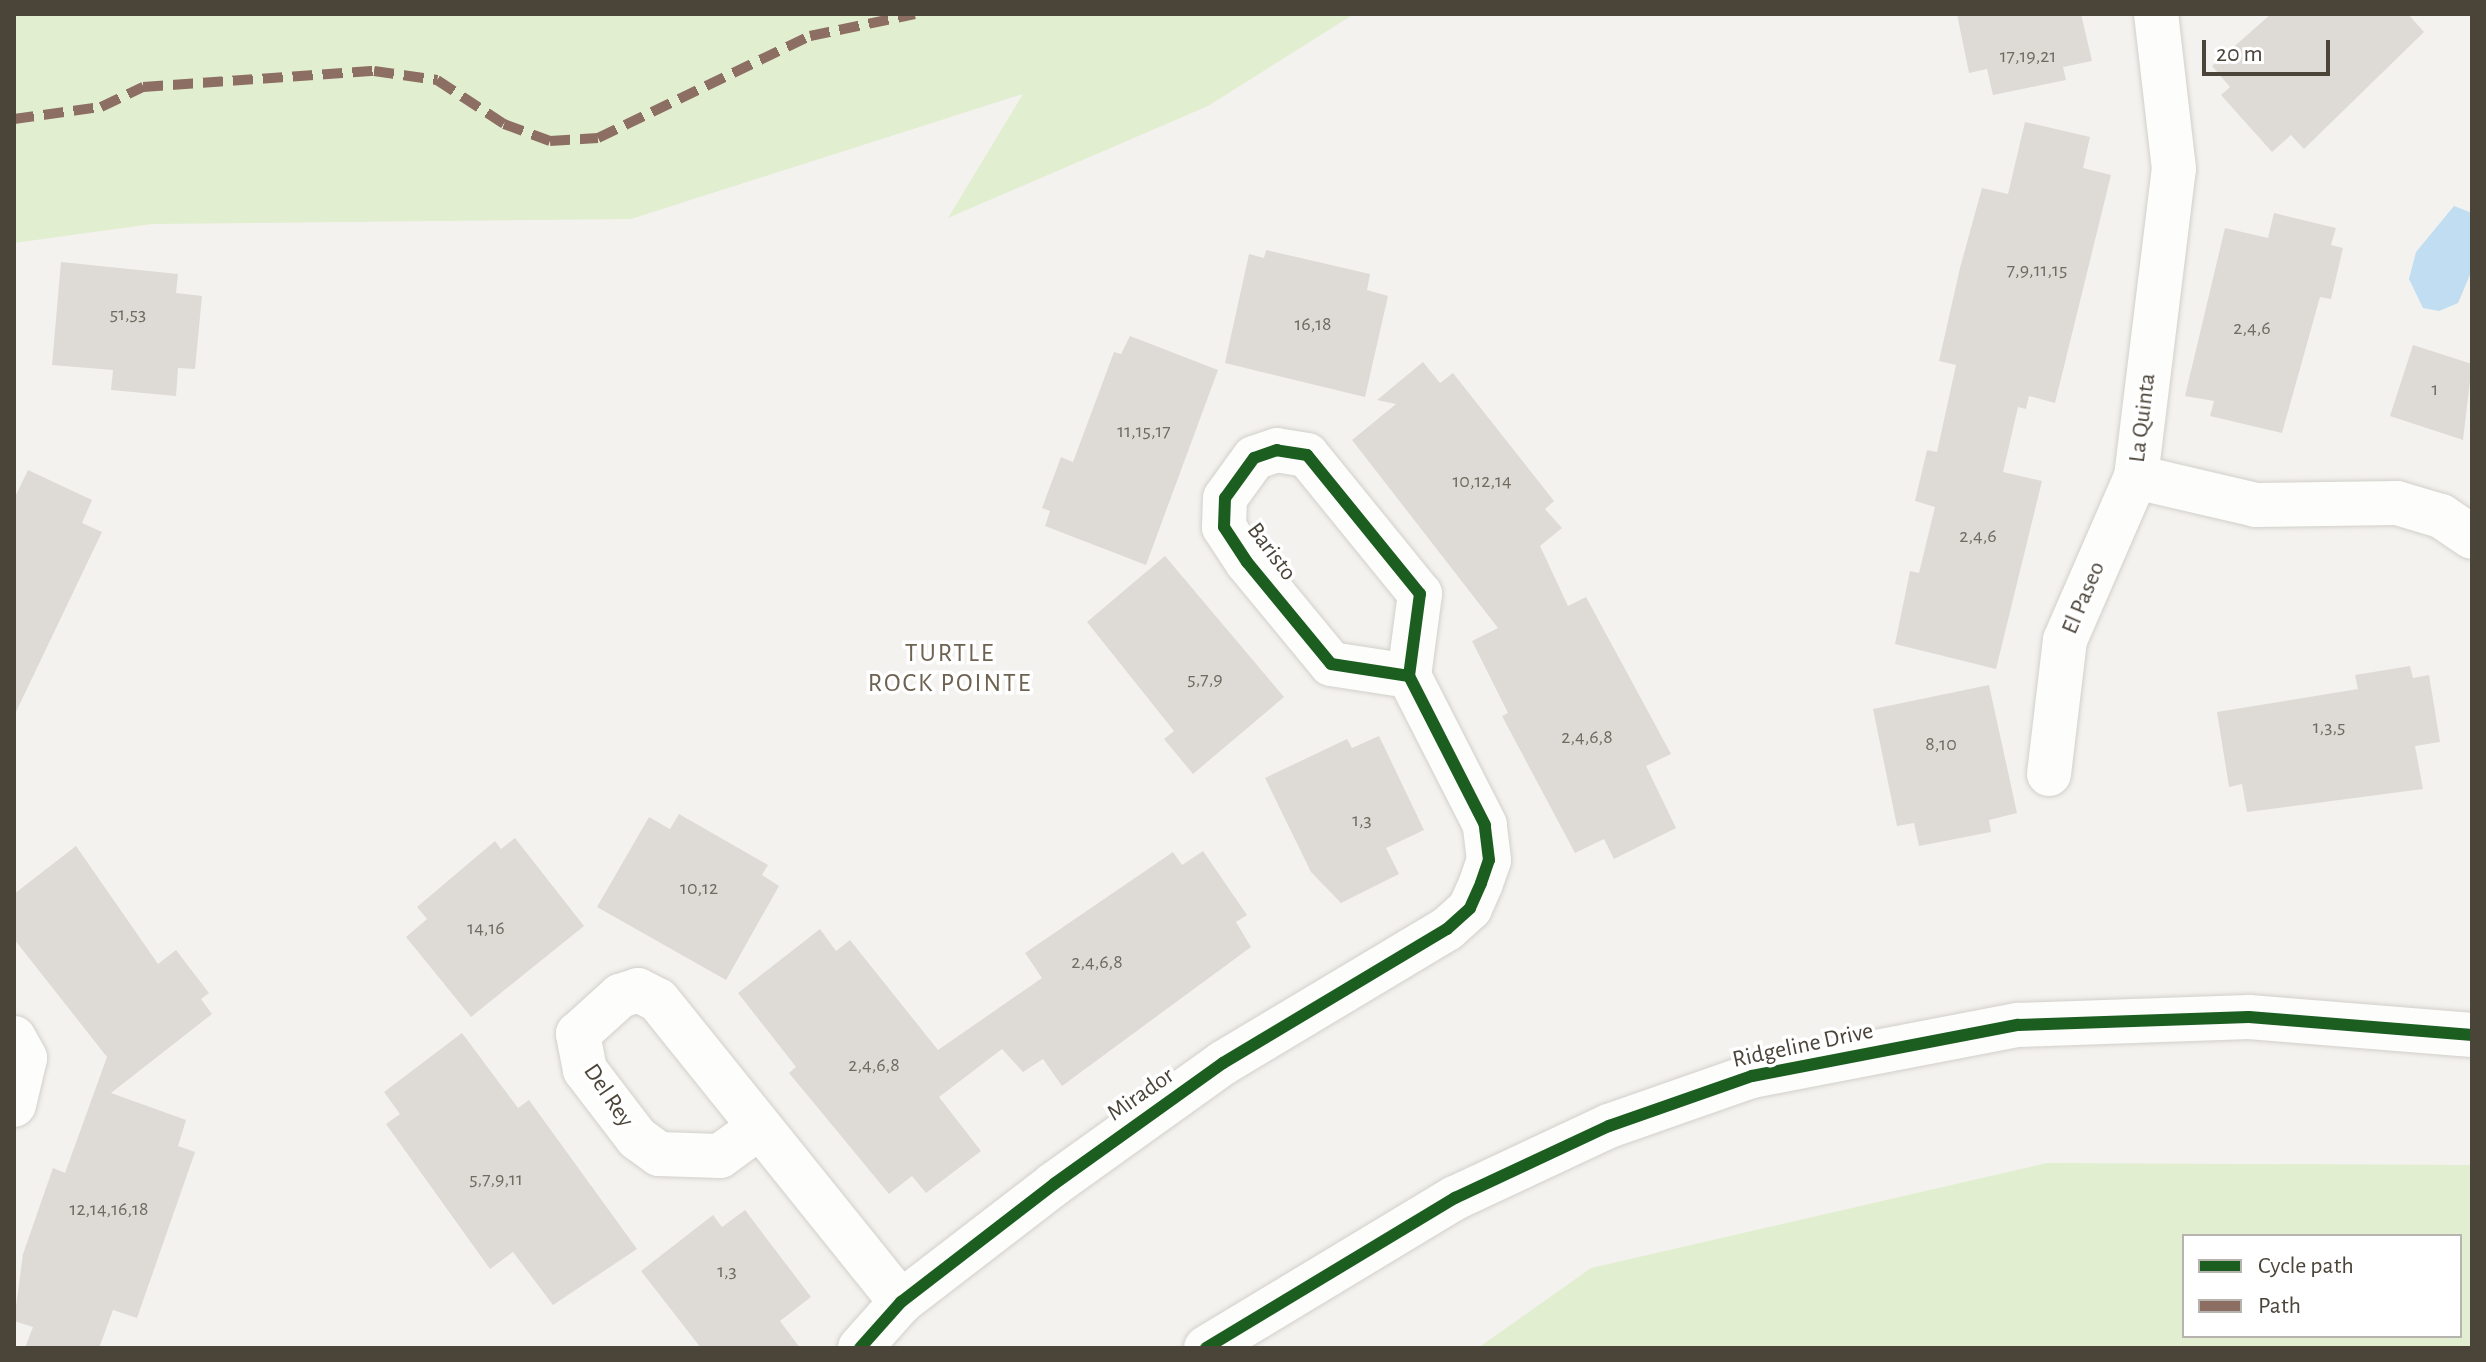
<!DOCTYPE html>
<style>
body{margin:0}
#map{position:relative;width:2486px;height:1362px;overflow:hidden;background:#f4f2ee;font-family:"Alegreya Sans",sans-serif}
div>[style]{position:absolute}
.green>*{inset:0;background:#e1eecf}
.water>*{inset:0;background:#c0ddf1}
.building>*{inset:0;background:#dedbd6}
.roads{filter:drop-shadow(0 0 2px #d2d0cb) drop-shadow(0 0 2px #d2d0cb)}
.minor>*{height:44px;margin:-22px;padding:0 22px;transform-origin:22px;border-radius:22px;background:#fdfdfc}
.tertiary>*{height:44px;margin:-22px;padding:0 22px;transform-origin:22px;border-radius:22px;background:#fdfdfc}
.quiet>*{height:10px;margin-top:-5px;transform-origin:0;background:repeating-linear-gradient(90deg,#8d6e63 0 20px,transparent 0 30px)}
.cycleway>*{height:12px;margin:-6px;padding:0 6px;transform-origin:6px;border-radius:6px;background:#1b5e20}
span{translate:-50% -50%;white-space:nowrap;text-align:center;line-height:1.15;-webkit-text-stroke:7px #fff;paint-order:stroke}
.number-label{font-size:20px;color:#706a61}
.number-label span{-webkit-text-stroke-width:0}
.street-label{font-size:24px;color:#4b4439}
.neighbourhood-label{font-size:26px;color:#6e6250;letter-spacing:2px}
.frame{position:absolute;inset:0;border:16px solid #4b4439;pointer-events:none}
.legend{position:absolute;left:2182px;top:1234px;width:280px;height:104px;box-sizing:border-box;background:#fff;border:2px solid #b7b4b0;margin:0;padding:10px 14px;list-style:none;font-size:24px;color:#4b4439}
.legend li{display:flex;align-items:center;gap:16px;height:40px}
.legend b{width:40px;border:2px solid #b7b4b0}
.scale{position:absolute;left:2202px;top:40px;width:128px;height:36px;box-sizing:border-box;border:4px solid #4b4439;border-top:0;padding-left:10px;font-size:24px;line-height:28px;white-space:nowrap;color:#4b4439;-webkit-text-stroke:6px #fff;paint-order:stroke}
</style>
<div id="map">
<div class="green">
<div style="clip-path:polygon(14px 14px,1354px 14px,1208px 106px,948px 218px,1023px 94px,631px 219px,152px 224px,14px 243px)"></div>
<div style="clip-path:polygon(evenodd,2047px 1163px,2472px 1165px,2472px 1348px,1478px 1348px,1591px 1268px,2047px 1163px,2184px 1236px,2460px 1236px,2460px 1336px,2184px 1336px,2184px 1236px)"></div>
</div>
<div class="water">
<div style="clip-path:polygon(2454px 206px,2472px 213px,2472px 270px,2458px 303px,2439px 311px,2423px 308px,2409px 279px,2416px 252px)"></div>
</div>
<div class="building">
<div style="clip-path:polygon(1957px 14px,2081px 14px,2092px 61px,2063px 67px,2066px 80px,1993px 95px,1987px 69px,1969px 73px)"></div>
<div style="clip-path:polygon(2271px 14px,2408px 14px,2424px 32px,2304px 149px,2291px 135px,2272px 152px,2221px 95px,2230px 87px,2212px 66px)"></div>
<div style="clip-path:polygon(2025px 122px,2090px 137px,2083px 168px,2111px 175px,2055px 403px,2029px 396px,2026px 409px,2018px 407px,2003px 472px,2042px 481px,1996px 669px,1895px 644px,1910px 571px,1919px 573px,1935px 507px,1915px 501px,1927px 450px,1937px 452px,1956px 365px,1939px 361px,1960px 268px,1982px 188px,2008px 194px)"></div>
<div style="clip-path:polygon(2274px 213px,2336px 228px,2331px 245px,2343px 248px,2331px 299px,2320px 297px,2282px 433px,2210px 416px,2214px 401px,2185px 396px,2225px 228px,2268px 238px)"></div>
<div style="clip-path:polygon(1266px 250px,1370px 274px,1367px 290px,1388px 296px,1365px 397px,1225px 363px,1249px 254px,1264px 258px)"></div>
<div style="clip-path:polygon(61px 262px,178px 274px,176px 293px,202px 296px,195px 369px,178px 368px,176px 396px,111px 390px,113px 370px,52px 365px)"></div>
<div style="clip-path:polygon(1130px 336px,1218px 370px,1146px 565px,1045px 526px,1050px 511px,1042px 508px,1061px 457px,1073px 462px,1114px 352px,1121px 354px)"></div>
<div style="clip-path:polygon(2413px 345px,2472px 364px,2463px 440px,2390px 416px)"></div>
<div style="clip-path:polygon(1423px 362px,1440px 383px,1453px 373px,1554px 501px,1545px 509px,1562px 528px,1540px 546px,1568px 606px,1586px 597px,1671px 754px,1646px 766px,1676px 828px,1614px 859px,1604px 839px,1575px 853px,1502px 716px,1508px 713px,1472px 641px,1498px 628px,1352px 440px,1396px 404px,1377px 400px)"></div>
<div style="clip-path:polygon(28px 470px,92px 500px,82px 523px,102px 532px,14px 716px,14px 499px)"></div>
<div style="clip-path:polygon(1165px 556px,1284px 697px,1193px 774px,1164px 739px,1174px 731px,1087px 622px)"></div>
<div style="clip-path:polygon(2410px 666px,2413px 678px,2429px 675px,2440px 742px,2415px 746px,2423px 789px,2247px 812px,2242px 784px,2229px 787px,2217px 712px,2358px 689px,2355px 675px)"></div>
<div style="clip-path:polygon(1989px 685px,2017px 813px,1989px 820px,1991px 832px,1919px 846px,1914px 823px,1897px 826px,1873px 709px)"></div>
<div style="clip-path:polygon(1379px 736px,1424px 830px,1386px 848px,1399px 874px,1341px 903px,1311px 872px,1265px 778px,1347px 739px,1352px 748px)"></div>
<div style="clip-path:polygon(679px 814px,768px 865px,762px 875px,779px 886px,726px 980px,597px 907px,649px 817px,670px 829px)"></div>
<div style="clip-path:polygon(515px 838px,584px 926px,471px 1017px,406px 937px,427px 919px,417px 907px,495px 841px,501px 849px)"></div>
<div style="clip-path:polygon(76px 846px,158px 964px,176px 950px,209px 993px,201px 999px,212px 1014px,111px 1093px,186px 1120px,178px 1146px,195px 1152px,137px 1318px,113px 1310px,99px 1348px,25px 1348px,33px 1327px,14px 1321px,23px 1254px,53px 1168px,65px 1173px,107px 1057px,14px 939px,14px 894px)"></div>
<div style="clip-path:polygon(1203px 851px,1247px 915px,1236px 922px,1251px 947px,1062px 1086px,1043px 1059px,1023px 1072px,1002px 1049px,939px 1097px,981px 1151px,926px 1193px,912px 1176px,889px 1194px,789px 1073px,796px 1067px,738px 993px,820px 929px,836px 951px,850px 940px,938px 1050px,1042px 978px,1025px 953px,1173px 852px,1182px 865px)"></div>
<div style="clip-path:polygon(462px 1033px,518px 1108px,529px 1100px,637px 1249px,553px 1305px,513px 1252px,490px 1269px,386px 1124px,400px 1114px,384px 1092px)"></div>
<div style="clip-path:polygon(745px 1210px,811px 1297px,780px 1321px,800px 1348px,701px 1348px,641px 1271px,713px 1215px,722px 1227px)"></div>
</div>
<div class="roads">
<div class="minor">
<div style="left:2136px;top:477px;width:123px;rotate:13.1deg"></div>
<div style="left:2256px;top:505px;width:141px;rotate:-0.8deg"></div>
<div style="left:2397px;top:503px;width:46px;rotate:16.5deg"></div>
<div style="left:2441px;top:516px;width:37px;rotate:34deg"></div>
<div style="left:2049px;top:774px;width:135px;rotate:-83.2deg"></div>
<div style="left:2065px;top:640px;width:178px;rotate:-66.5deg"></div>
<div style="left:2136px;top:477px;width:310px;rotate:-83deg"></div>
<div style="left:2174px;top:169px;width:156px;rotate:-96.6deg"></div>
<div style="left:14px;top:1038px;width:23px;rotate:61deg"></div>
<div style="left:25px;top:1058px;width:48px;rotate:103.2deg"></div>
<div style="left:757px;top:1129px;width:46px;rotate:143.9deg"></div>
<div style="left:720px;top:1156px;width:61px;rotate:-178.1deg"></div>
<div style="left:659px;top:1154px;width:27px;rotate:-144deg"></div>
<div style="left:637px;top:1138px;width:86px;rotate:-127.4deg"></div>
<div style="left:585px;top:1070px;width:37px;rotate:-101deg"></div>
<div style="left:578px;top:1034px;width:57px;rotate:-42.1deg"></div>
<div style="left:620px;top:996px;width:19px;rotate:-18deg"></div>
<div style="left:638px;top:990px;width:22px;rotate:27deg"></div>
<div style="left:658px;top:1000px;width:388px;rotate:51.2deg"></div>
<div style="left:860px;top:1348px;width:62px;rotate:-48.3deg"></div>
<div style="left:901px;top:1302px;width:193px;rotate:-37.6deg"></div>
<div style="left:1054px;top:1184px;width:208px;rotate:-35.6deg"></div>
<div style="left:1223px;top:1063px;width:261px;rotate:-30.9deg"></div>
<div style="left:1447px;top:929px;width:31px;rotate:-42deg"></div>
<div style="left:1470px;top:908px;width:27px;rotate:-66deg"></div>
<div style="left:1481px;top:883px;width:24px;rotate:-71deg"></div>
<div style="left:1489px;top:860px;width:35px;rotate:-97deg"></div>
<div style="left:1485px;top:825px;width:167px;rotate:-117deg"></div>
<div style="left:1409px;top:676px;width:83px;rotate:-82.4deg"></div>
<div style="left:1420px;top:594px;width:179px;rotate:-129.1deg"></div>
<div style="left:1307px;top:455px;width:30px;rotate:-171deg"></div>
<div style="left:1277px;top:450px;width:24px;rotate:161deg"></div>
<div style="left:1254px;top:458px;width:49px;rotate:125.9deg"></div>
<div style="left:1225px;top:498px;width:29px;rotate:92deg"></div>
<div style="left:1224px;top:527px;width:42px;rotate:56.7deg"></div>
<div style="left:1247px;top:562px;width:132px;rotate:50.5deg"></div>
<div style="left:1331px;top:664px;width:79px;rotate:8.7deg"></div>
</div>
<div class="tertiary">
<div style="left:1206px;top:1348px;width:291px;rotate:-31.1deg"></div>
<div style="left:1455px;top:1198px;width:170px;rotate:-25.1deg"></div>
<div style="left:1609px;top:1126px;width:151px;rotate:-19.3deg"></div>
<div style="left:1752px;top:1076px;width:271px;rotate:-10.9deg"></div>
<div style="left:2018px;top:1025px;width:231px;rotate:-2deg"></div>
<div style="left:2249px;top:1017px;width:224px;rotate:4.6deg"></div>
</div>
</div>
<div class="quiet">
<div style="left:14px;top:119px;width:88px;rotate:-7.9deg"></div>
<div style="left:101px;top:107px;width:47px;rotate:-25.5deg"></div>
<div style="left:143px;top:87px;width:232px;rotate:-4deg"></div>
<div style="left:374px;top:71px;width:64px;rotate:8.1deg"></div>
<div style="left:437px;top:80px;width:80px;rotate:33.3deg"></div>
<div style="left:504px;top:124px;width:49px;rotate:20.3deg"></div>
<div style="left:550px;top:141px;width:48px;rotate:-3.6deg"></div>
<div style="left:598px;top:138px;width:235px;rotate:-25.7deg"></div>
<div style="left:810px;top:36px;width:107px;rotate:-11.8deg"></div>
</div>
<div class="cycleway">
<div style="left:860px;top:1348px;width:62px;rotate:-48.3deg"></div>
<div style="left:901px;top:1302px;width:193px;rotate:-37.6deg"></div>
<div style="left:1054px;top:1184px;width:208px;rotate:-35.6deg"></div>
<div style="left:1223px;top:1063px;width:261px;rotate:-30.9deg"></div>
<div style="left:1447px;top:929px;width:31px;rotate:-42deg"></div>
<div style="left:1470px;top:908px;width:27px;rotate:-66deg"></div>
<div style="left:1481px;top:883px;width:24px;rotate:-71deg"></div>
<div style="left:1489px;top:860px;width:35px;rotate:-97deg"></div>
<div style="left:1485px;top:825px;width:167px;rotate:-117deg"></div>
<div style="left:1409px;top:676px;width:83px;rotate:-82.4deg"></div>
<div style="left:1420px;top:594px;width:179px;rotate:-129.1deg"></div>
<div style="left:1307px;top:455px;width:30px;rotate:-171deg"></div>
<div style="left:1277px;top:450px;width:24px;rotate:161deg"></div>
<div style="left:1254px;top:458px;width:49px;rotate:125.9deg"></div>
<div style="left:1225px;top:498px;width:29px;rotate:92deg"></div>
<div style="left:1224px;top:527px;width:42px;rotate:56.7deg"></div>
<div style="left:1247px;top:562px;width:132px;rotate:50.5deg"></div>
<div style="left:1331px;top:664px;width:79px;rotate:8.7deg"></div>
<div style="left:1206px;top:1348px;width:291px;rotate:-31.1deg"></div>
<div style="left:1455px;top:1198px;width:170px;rotate:-25.1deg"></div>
<div style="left:1609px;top:1126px;width:151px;rotate:-19.3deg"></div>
<div style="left:1752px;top:1076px;width:271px;rotate:-10.9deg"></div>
<div style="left:2018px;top:1025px;width:231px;rotate:-2deg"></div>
<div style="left:2249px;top:1017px;width:224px;rotate:4.6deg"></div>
</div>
<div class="number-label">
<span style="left:2028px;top:56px">17,19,21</span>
<span style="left:2037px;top:270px">7,9,11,15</span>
<span style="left:128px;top:314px">51,53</span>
<span style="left:1313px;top:324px">16,18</span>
<span style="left:2252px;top:328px">2,4,6</span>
<span style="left:2435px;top:389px">1</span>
<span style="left:1144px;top:431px">11,15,17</span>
<span style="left:1482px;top:481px">10,12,14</span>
<span style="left:1978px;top:536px">2,4,6</span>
<span style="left:1205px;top:679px">5,7,9</span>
<span style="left:2329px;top:727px">1,3,5</span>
<span style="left:1587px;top:737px">2,4,6,8</span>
<span style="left:1941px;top:744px">8,10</span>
<span style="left:1362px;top:820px">1,3</span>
<span style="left:699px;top:888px">10,12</span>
<span style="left:486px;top:928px">14,16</span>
<span style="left:1097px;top:962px">2,4,6,8</span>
<span style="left:874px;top:1065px">2,4,6,8</span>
<span style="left:496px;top:1179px">5,7,9,11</span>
<span style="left:109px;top:1209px">12,14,16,18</span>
<span style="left:727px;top:1271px">1,3</span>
</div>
<div class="street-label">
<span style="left:2143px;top:418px;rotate:-83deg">La Quinta</span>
<span style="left:1271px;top:552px;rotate:53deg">Baristo</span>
<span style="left:2084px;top:598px;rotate:-67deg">El Paseo</span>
<span style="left:1803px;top:1046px;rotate:-12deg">Ridgeline Drive</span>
<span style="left:1141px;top:1095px;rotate:-35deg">Mirador</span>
<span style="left:608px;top:1096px;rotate:56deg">Del Rey</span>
</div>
<div class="neighbourhood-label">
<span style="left:950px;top:669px">TURTLE<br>ROCK POINTE</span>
</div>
<div class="frame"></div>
<ul class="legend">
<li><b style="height:10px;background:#1b5e20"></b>Cycle path</li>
<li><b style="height:10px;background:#8d6e63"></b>Path</li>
</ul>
<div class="scale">20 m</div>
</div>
